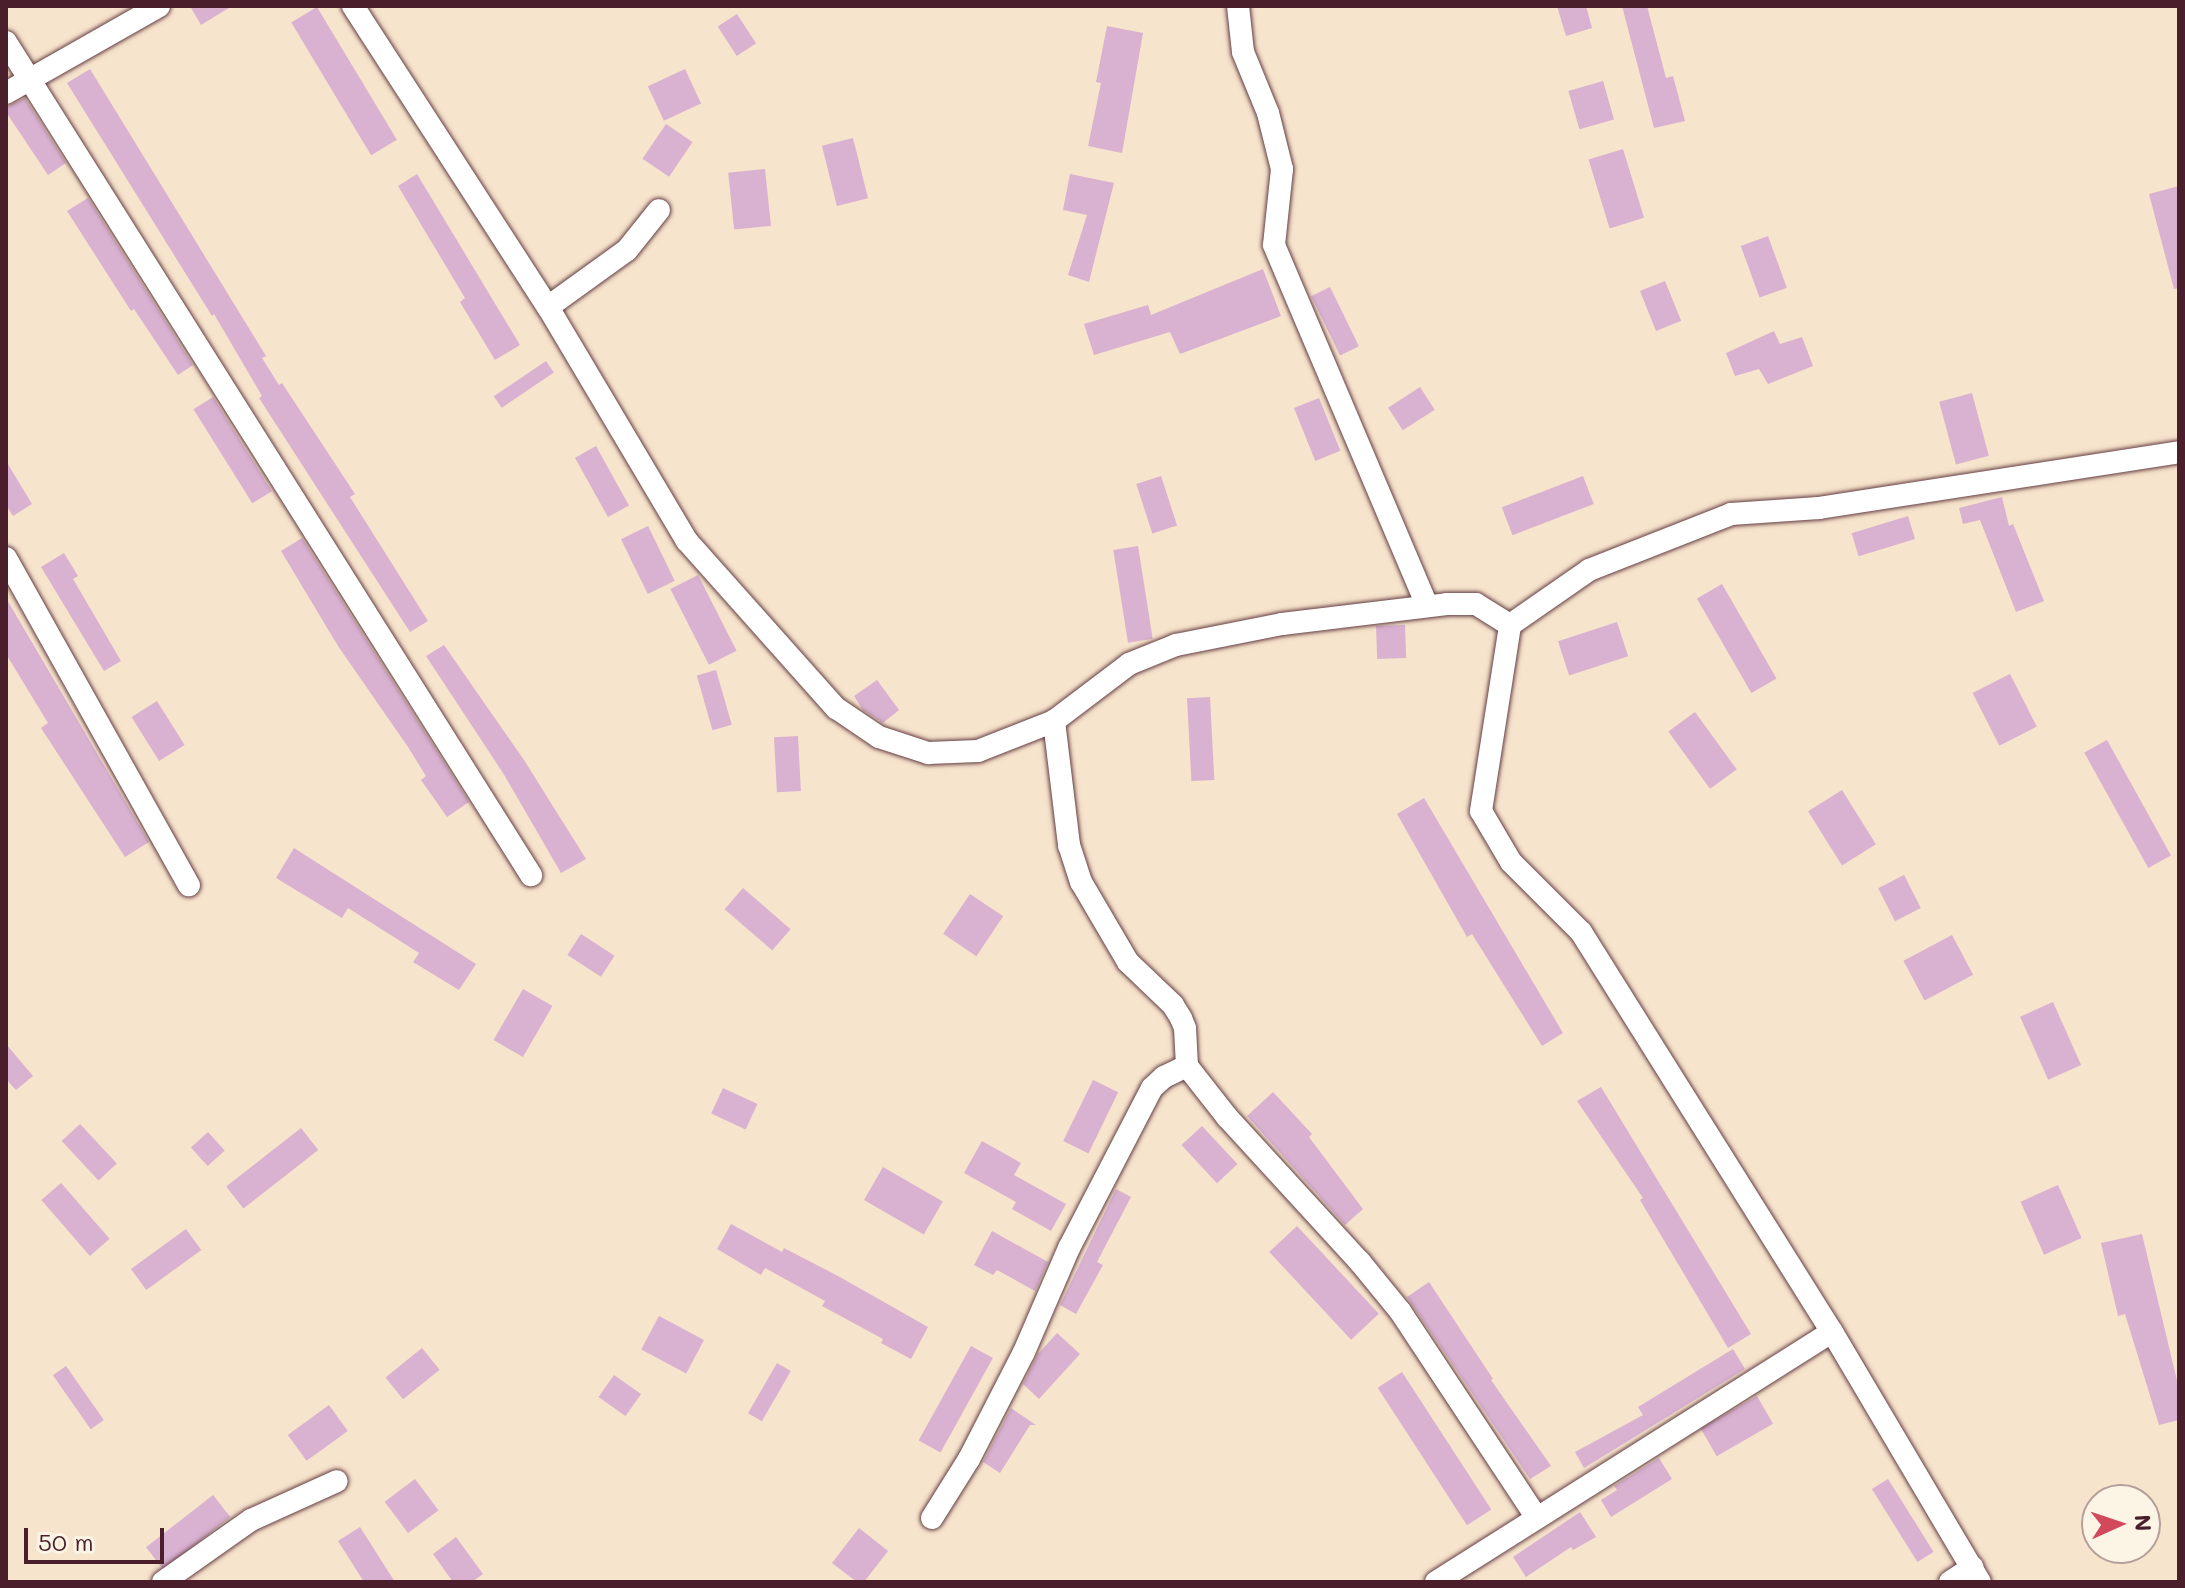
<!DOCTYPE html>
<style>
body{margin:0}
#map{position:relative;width:2185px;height:1588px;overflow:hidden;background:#f7e4cc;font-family:Mali,sans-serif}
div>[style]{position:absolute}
.building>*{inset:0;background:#d9b1d1;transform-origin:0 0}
.roads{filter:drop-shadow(0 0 2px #643d43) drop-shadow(0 0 2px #643d43)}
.minor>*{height:22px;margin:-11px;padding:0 11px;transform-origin:11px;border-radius:11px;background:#fff}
span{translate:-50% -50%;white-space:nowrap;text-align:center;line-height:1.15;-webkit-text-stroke:7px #fcf5e5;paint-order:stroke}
.frame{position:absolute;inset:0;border:8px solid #4a1f2b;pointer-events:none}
.north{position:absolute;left:2081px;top:1484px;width:80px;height:80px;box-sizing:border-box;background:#fcf5e5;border:2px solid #b59f9b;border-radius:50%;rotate:87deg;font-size:22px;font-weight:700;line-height:32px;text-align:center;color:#4a1f2b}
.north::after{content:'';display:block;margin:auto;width:28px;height:36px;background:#d1495b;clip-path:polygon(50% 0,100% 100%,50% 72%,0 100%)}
.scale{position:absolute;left:24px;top:1528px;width:140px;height:36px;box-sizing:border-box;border:4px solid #4a1f2b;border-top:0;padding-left:10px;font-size:24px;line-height:28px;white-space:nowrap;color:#4a1f2b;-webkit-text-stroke:6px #fcf5e5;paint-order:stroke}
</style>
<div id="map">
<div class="building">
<div style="clip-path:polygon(190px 6px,232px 6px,201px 25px)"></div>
<div style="clip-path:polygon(1557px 6px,1586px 6px,1592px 28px,1566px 36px)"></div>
<div style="clip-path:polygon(1622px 6px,1647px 6px,1666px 78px,1673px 76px,1685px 121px,1654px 128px)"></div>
<div style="left:317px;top:7px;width:155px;height:30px;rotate:59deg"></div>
<div style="left:737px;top:14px;width:35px;height:23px;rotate:57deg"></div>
<div style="clip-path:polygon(1107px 26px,1143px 33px,1122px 153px,1088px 146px,1101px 83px,1096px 82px)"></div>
<div style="clip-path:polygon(90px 69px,266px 356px,262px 358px,279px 385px,282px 383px,355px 494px,350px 497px,428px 621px,410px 632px,259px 398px,262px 396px,214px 314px,212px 316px,67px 83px)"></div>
<div style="left:685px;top:69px;width:38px;height:41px;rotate:65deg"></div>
<div style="left:1603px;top:81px;width:40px;height:36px;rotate:74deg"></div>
<div style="clip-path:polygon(25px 98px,66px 163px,48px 175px,6px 112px,6px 107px)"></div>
<div style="left:666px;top:124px;width:32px;height:42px;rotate:34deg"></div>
<div style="left:853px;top:138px;width:62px;height:32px;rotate:76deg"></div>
<div style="left:1623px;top:149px;width:72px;height:36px;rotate:73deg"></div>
<div style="left:765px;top:169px;width:57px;height:37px;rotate:84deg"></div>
<div style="clip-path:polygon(417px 174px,520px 345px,495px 360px,460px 302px,465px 298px,398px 186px)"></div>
<div style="clip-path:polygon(1070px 174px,1114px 183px,1089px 282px,1068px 275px,1087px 215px,1063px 210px)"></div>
<div style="clip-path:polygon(2179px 186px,2179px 288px,2174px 289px,2149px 194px)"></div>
<div style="clip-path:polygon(88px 198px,193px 365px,178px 375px,134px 309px,131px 311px,67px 211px)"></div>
<div style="left:1768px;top:236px;width:55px;height:29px;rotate:70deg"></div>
<div style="clip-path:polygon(1263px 269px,1281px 316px,1180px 354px,1170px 332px,1094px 355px,1084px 324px,1148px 305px,1151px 315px)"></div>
<div style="left:1665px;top:281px;width:43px;height:27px;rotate:68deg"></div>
<div style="left:1330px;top:287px;width:66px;height:21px;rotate:64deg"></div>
<div style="clip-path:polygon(1774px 331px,1780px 344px,1802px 337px,1813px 366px,1768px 384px,1759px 369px,1735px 376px,1726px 353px)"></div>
<div style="left:546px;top:361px;width:14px;height:63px;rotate:56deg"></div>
<div style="left:1420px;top:387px;width:27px;height:38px;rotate:57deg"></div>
<div style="left:1972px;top:393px;width:65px;height:34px;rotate:75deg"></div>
<div style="left:213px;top:397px;width:111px;height:23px;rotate:58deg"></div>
<div style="left:1319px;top:398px;width:57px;height:27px;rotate:68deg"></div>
<div style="left:596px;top:446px;width:68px;height:24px;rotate:61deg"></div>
<div style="clip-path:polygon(6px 461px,32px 504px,13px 516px,6px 505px)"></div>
<div style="left:1161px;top:476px;width:52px;height:26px;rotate:72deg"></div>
<div style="left:1583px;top:476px;width:30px;height:87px;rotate:69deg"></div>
<div style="clip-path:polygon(2002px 497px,2009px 526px,2013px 524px,2044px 601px,2016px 612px,1980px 520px,1963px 524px,1959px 508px)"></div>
<div style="left:1908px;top:516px;width:24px;height:59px;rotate:73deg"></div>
<div style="left:648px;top:526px;width:61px;height:30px;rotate:64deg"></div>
<div style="clip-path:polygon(302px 538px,469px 802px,447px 817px,421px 780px,426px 776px,408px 747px,338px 646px,281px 551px)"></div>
<div style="left:1138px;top:546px;width:94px;height:25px;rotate:81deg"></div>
<div style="clip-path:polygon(64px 553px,78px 576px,73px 579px,121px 661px,104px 671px,41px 567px)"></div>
<div style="left:698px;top:575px;width:85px;height:31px;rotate:63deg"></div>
<div style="left:1722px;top:584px;width:109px;height:29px;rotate:60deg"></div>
<div style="clip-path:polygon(6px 598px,149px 842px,125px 857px,41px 728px,48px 723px,6px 654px)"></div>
<div style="left:1617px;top:622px;width:36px;height:62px;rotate:72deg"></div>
<div style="left:1405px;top:625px;width:33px;height:29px;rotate:88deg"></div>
<div style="clip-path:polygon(444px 645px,524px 760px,586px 859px,561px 873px,503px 773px,426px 656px)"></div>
<div style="left:716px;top:670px;width:57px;height:20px;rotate:74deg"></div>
<div style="left:2010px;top:674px;width:59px;height:42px;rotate:63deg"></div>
<div style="clip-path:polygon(877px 680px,899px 710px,883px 723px,863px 710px,854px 696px)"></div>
<div style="left:1210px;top:697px;width:83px;height:23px;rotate:87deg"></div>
<div style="left:157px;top:701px;width:52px;height:30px;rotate:58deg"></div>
<div style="left:1695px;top:712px;width:71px;height:33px;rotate:54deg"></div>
<div style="left:798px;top:736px;width:55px;height:24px;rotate:87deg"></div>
<div style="left:2107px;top:740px;width:132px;height:26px;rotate:61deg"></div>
<div style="left:1842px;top:790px;width:64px;height:40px;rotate:58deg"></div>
<div style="clip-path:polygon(1424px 798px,1563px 1033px,1542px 1046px,1472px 934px,1467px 937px,1397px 814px)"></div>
<div style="clip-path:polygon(294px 848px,476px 964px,459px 990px,413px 962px,419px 953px,348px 908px,342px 918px,276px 878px)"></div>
<div style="left:1904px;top:875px;width:37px;height:29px;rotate:63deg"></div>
<div style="left:743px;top:888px;width:63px;height:28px;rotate:41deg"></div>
<div style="left:970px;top:894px;width:40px;height:48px;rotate:34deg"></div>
<div style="left:581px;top:934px;width:40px;height:25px;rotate:33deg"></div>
<div style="left:1952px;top:935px;width:45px;height:55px;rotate:62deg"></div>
<div style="left:523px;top:989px;width:34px;height:59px;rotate:30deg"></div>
<div style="left:2053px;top:1002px;width:69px;height:36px;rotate:66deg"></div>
<div style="clip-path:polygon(6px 1044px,33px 1076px,16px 1090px,6px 1079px)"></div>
<div style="left:1093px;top:1080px;width:28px;height:68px;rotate:26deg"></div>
<div style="clip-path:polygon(1601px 1087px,1751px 1334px,1728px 1348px,1640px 1200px,1643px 1198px,1577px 1101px)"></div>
<div style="left:723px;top:1088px;width:38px;height:28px;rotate:25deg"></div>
<div style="clip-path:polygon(1273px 1092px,1312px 1134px,1309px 1137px,1363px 1209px,1345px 1225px,1247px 1116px)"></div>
<div style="left:80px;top:1124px;width:54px;height:25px;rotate:47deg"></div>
<div style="left:1202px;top:1126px;width:52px;height:28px;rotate:47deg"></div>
<div style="left:301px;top:1128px;width:28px;height:95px;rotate:52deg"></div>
<div style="left:208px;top:1132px;width:25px;height:23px;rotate:48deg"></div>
<div style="clip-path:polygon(982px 1141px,1021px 1163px,1014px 1175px,1066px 1204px,1051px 1231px,1012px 1209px,1016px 1202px,964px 1173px)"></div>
<div style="left:883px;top:1167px;width:69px;height:38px;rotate:30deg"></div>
<div style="left:61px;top:1183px;width:74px;height:26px;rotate:49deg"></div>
<div style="left:2058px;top:1185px;width:58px;height:41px;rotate:66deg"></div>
<div style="clip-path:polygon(1116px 1189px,1131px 1197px,1097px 1262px,1103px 1265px,1076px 1314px,1060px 1305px)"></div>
<div style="clip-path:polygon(731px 1224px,782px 1252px,784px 1248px,838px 1276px,928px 1327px,911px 1359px,881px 1343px,883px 1339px,822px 1306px,825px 1301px,765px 1268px,761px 1275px,717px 1249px)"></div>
<div style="left:1297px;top:1226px;width:120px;height:38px;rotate:47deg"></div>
<div style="left:186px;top:1229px;width:26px;height:68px;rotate:54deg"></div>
<div style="clip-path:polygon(992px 1231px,1048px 1262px,1035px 1291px,997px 1270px,993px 1275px,974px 1265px)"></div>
<div style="clip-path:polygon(2142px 1234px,2179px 1389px,2179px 1420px,2159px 1425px,2125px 1314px,2118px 1316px,2101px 1243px)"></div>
<div style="clip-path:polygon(1429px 1282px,1493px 1379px,1491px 1380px,1551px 1466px,1530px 1479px,1407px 1297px)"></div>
<div style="left:659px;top:1316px;width:51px;height:38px;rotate:28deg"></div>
<div style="clip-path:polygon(1057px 1333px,1080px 1354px,1039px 1399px,1023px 1384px,1038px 1354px)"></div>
<div style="left:971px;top:1346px;width:25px;height:108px;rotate:29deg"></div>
<div style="left:422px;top:1348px;width:28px;height:47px;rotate:51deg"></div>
<div style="clip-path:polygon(1733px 1349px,1745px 1369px,1584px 1468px,1575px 1452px,1643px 1415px,1638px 1407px)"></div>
<div style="left:777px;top:1363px;width:16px;height:58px;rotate:30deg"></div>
<div style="left:66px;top:1366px;width:66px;height:16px;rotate:55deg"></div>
<div style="left:1402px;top:1372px;width:164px;height:29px;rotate:57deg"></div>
<div style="left:614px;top:1375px;width:33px;height:27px;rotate:35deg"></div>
<div style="left:1757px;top:1396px;width:32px;height:65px;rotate:60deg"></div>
<div style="left:329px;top:1405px;width:32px;height:51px;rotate:54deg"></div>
<div style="clip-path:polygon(1011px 1408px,1036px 1425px,1030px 1425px,1000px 1473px,983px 1462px)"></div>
<div style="clip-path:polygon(1659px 1458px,1672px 1479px,1611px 1517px,1601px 1500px,1617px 1490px,1614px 1486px)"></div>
<div style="left:415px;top:1479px;width:39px;height:38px;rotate:53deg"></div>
<div style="left:1888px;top:1479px;width:86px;height:19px;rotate:58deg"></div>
<div style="left:213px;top:1495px;width:28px;height:85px;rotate:52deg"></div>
<div style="clip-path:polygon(1580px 1512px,1596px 1537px,1573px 1550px,1571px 1547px,1526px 1577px,1513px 1557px)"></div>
<div style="clip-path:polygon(360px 1527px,395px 1582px,364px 1582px,338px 1541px)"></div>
<div style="clip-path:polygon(859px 1528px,888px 1551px,864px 1582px,857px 1582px,832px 1563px)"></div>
<div style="clip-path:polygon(456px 1537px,483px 1574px,472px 1582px,453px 1582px,433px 1554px)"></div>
</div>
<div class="roads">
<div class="minor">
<div style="left:353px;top:6px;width:359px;rotate:57.1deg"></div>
<div style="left:548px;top:307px;width:272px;rotate:59.3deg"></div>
<div style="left:687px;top:541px;width:224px;rotate:48.3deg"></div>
<div style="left:836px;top:708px;width:52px;rotate:34deg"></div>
<div style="left:879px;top:737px;width:52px;rotate:18.1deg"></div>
<div style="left:928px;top:753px;width:50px;rotate:-2.3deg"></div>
<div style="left:978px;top:751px;width:82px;rotate:-21.5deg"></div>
<div style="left:1054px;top:721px;width:94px;rotate:-37.2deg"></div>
<div style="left:1129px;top:664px;width:51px;rotate:-22deg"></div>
<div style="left:1176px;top:645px;width:108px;rotate:-11.2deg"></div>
<div style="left:1282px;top:624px;width:166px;rotate:-6.9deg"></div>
<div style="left:1447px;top:604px;width:29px"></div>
<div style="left:1476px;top:604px;width:40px;rotate:32deg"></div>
<div style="left:1238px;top:6px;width:46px;rotate:83.8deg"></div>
<div style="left:1243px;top:52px;width:66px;rotate:67.7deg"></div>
<div style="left:1268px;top:113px;width:58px;rotate:76deg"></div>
<div style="left:1282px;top:169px;width:76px;rotate:96deg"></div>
<div style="left:1274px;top:245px;width:392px;rotate:67deg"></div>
<div style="left:6px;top:42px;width:985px;rotate:57.78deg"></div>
<div style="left:6px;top:93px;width:176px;rotate:-29.6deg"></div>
<div style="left:548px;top:307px;width:97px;rotate:-35.8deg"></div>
<div style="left:627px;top:250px;width:51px;rotate:-51.3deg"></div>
<div style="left:6px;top:558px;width:375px;rotate:60.8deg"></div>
<div style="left:1187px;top:1066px;width:65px;rotate:51.9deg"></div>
<div style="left:1227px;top:1117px;width:197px;rotate:47.5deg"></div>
<div style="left:1360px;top:1262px;width:63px;rotate:50.8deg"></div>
<div style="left:1400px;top:1311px;width:248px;rotate:56.5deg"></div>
<div style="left:932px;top:1518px;width:70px;rotate:-57.9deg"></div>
<div style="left:969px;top:1459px;width:120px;rotate:-62.8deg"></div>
<div style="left:1024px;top:1352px;width:113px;rotate:-66.6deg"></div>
<div style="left:1069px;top:1248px;width:180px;rotate:-62.6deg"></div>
<div style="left:1152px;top:1088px;width:16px;rotate:-43deg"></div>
<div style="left:1164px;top:1077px;width:25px;rotate:-26deg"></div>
<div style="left:1187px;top:1066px;width:38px;rotate:-93deg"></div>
<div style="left:1185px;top:1028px;width:11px;rotate:-112deg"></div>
<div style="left:1181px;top:1018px;width:15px;rotate:-122deg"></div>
<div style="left:1173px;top:1005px;width:62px;rotate:-136.3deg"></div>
<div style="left:1128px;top:962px;width:93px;rotate:-120.4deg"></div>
<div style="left:1081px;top:882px;width:39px;rotate:-108deg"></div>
<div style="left:1069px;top:845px;width:125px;rotate:-96.9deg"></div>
<div style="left:163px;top:1582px;width:108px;rotate:-35.2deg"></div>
<div style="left:251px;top:1520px;width:94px;rotate:-24.4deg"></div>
<div style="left:1436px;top:1582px;width:468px;rotate:-32.3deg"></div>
<div style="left:1950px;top:1582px;width:27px;rotate:-33deg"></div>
<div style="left:1980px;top:1582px;width:291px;rotate:-120.6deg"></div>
<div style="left:1832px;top:1332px;width:472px;rotate:-122.1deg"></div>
<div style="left:1581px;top:932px;width:99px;rotate:-135deg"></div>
<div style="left:1511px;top:862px;width:59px;rotate:-120.5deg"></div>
<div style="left:1481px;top:811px;width:188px;rotate:-81.1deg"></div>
<div style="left:1510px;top:625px;width:96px;rotate:-34.8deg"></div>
<div style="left:1589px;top:570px;width:153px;rotate:-21.5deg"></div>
<div style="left:1731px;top:514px;width:88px;rotate:-3.9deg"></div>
<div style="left:1819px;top:508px;width:364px;rotate:-8.8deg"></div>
</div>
</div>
<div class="frame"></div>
<div class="north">N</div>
<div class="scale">50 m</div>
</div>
